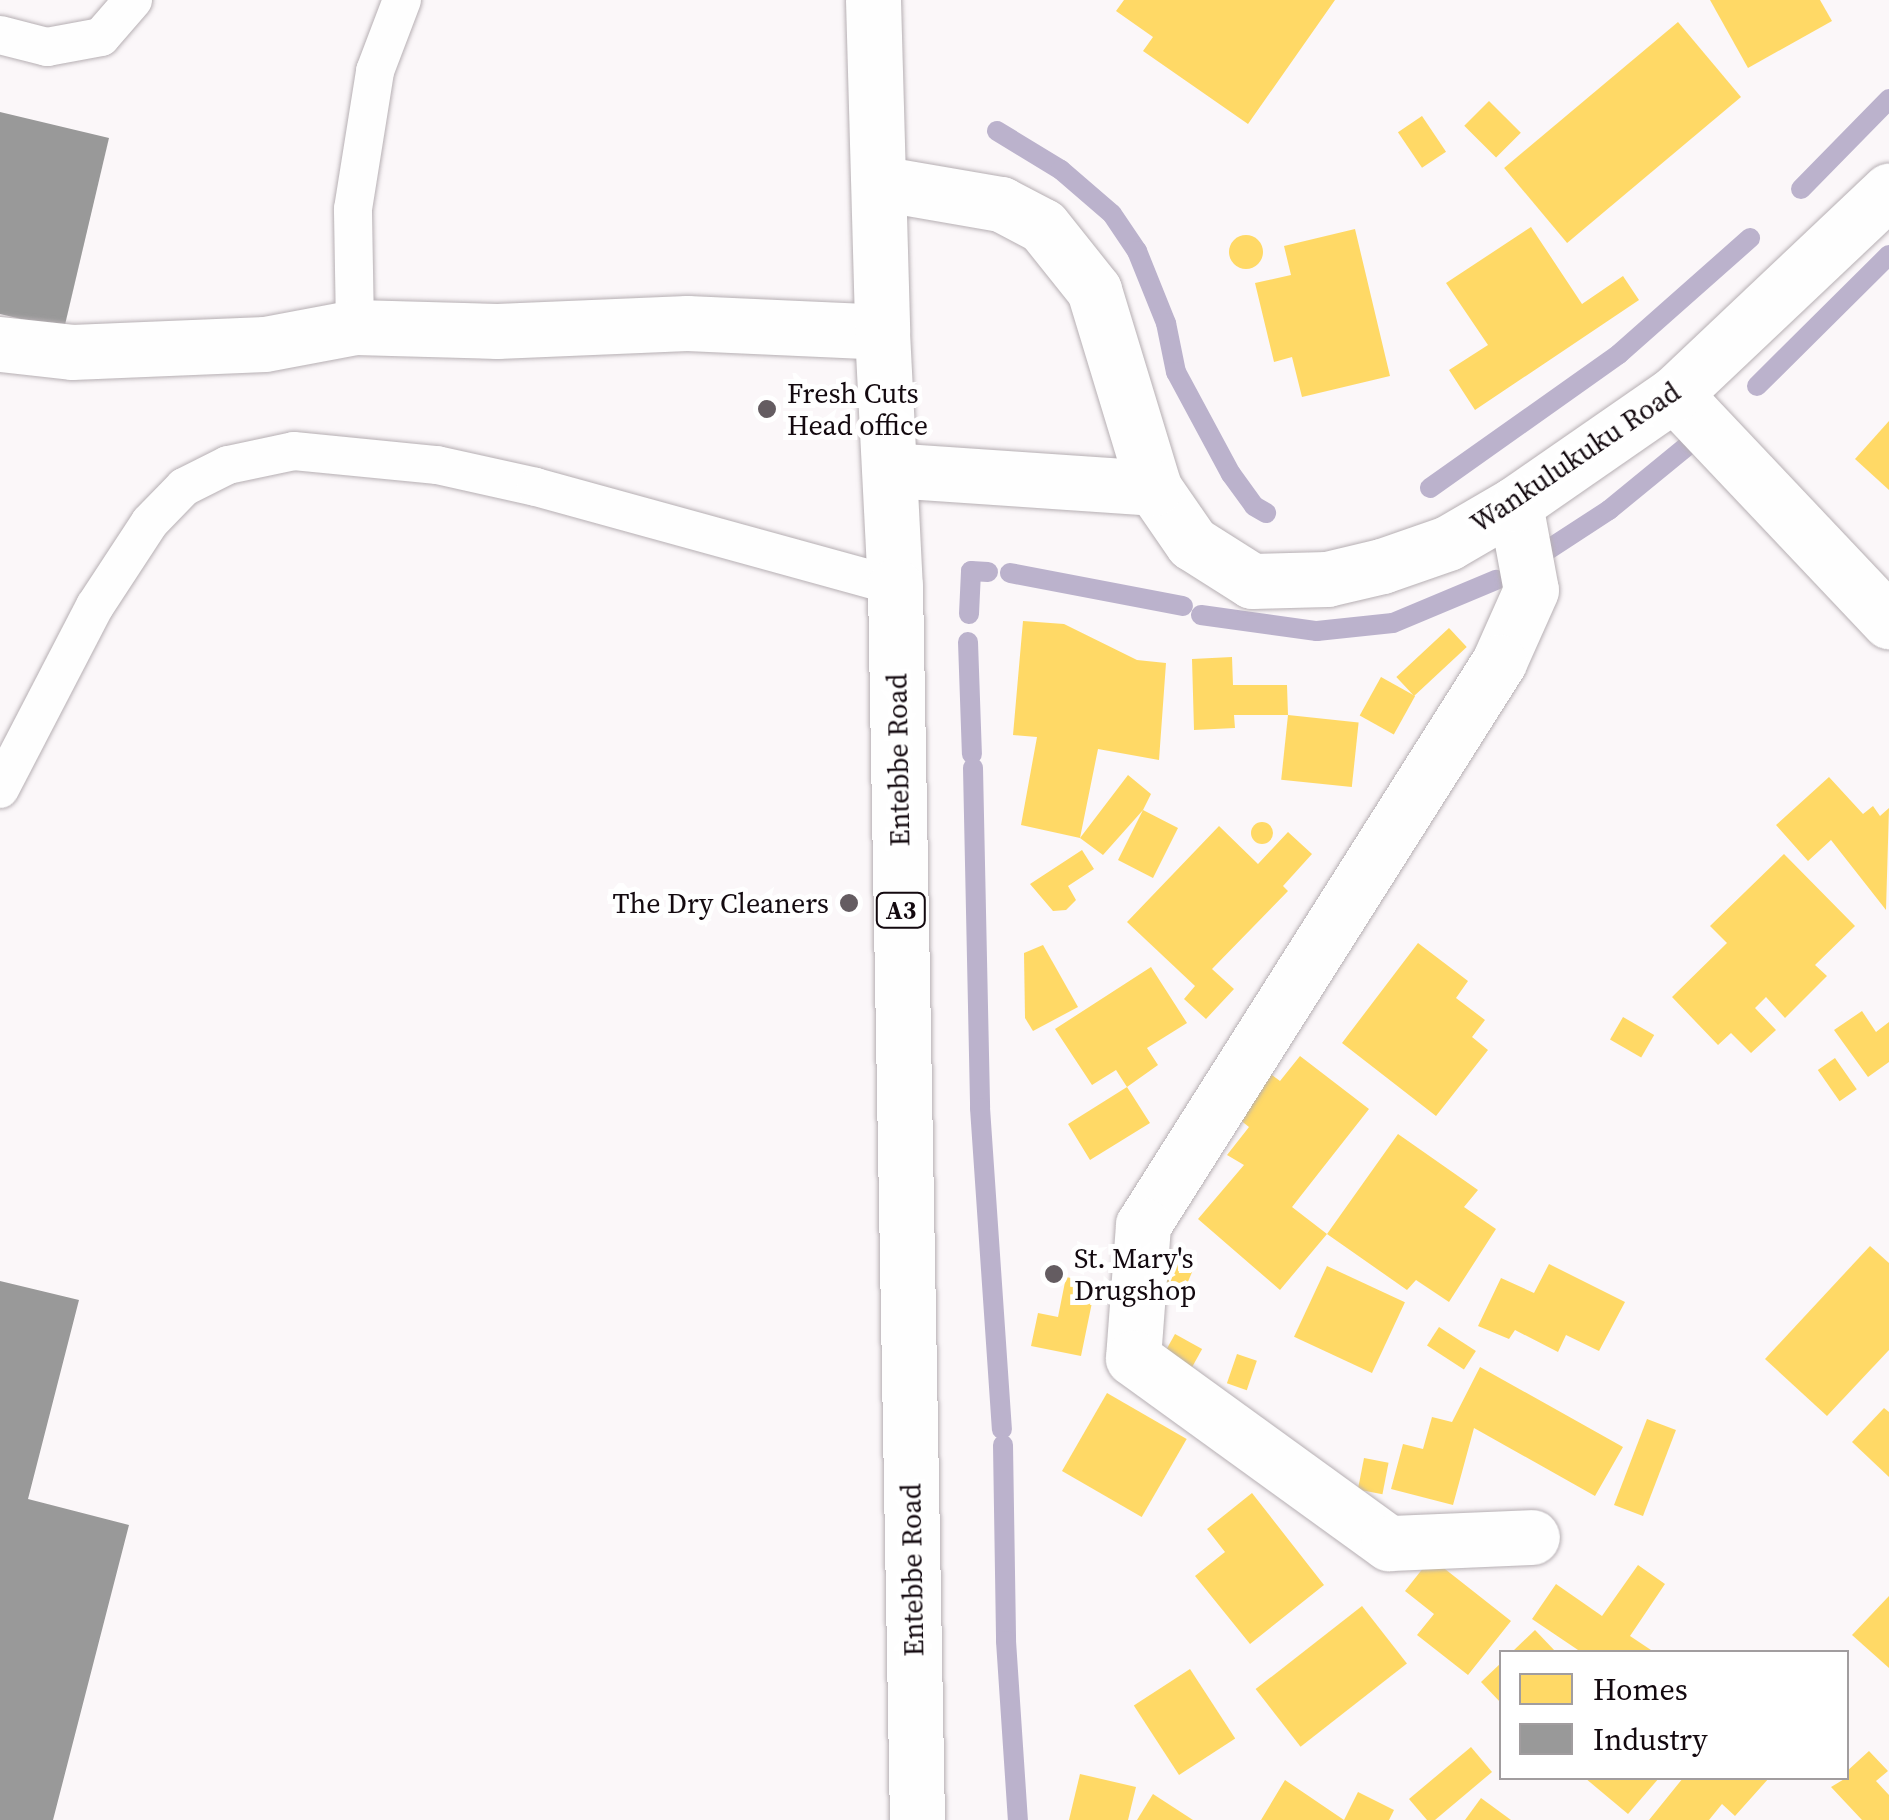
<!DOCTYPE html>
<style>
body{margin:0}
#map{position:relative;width:1889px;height:1820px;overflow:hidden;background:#fbf7f9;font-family:"Source Serif 4",serif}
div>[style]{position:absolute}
.homes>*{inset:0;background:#ffd966;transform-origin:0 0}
.round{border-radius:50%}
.industry>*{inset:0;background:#999}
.stream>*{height:20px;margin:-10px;padding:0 10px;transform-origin:10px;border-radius:10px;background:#bbb2cc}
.roads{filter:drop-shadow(0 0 2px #b6afb3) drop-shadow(0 0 2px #b6afb3)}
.lane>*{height:38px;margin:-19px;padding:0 19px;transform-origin:19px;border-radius:19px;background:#fefefe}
.street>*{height:55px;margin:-27.5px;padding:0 27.5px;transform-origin:27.5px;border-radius:27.5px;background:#fefefe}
.secondary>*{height:55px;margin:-27.5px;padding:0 27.5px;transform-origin:27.5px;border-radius:27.5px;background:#fefefe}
.primary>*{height:55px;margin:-27.5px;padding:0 27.5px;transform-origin:27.5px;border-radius:27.5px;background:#fefefe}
.dots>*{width:28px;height:28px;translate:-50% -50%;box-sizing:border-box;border:5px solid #fff;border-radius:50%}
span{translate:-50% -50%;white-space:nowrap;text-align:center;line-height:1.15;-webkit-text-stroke:10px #fff;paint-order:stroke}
.shield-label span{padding:2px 8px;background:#fff;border:2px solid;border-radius:8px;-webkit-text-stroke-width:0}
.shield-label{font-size:25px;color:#13090f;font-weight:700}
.poi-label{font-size:28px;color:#13090f}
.left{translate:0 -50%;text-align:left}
.right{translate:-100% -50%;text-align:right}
.street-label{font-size:28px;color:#13090f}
.legend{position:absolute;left:1499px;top:1650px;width:350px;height:130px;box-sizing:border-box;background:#fff;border:2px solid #a19d9f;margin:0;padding:12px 18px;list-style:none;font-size:30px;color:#13090f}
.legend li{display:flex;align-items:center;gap:20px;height:50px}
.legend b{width:50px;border:2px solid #a19d9f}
</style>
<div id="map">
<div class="homes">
<div style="clip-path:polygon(1124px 0,1335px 0,1248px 124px,1143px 51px,1153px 37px,1116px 11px)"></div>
<div style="clip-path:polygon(1710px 0,1820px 0,1832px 21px,1748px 68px)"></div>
<div style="left:1678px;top:22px;width:98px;height:227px;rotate:50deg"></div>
<div style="left:1489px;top:101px;width:45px;height:35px;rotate:45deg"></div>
<div style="left:1422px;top:116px;width:43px;height:29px;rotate:56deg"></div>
<div style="clip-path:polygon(1531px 227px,1582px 304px,1623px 276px,1639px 300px,1475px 410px,1449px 370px,1488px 345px,1446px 283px)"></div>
<div style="clip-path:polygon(1355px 229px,1390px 376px,1302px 397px,1292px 357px,1274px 362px,1255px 283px,1291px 275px,1284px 246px)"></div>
<div class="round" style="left:1229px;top:235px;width:34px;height:34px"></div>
<div style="clip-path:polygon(1889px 421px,1889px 490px,1855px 459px)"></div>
<div style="clip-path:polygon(1023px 621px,1064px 624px,1137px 660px,1166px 663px,1159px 760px,1098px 749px,1080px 838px,1021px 825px,1037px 737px,1013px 735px)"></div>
<div style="left:1449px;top:628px;width:26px;height:72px;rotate:47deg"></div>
<div style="clip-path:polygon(1232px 657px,1233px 685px,1287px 685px,1288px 715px,1234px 715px,1235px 728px,1194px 730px,1192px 659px)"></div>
<div style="left:1381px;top:677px;width:39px;height:44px;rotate:29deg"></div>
<div style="left:1288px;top:715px;width:71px;height:65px;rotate:6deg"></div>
<div style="clip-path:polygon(1128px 775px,1151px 794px,1143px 810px,1178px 828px,1153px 878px,1118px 860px,1143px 810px,1103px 855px,1080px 838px)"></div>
<div style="clip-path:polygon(1829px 777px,1863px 814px,1873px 806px,1880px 816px,1889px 808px,1886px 910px,1831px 840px,1808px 861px,1776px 825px)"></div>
<div class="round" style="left:1251px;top:822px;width:22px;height:22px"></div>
<div style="clip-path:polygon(1219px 826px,1258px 864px,1288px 832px,1312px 854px,1283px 886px,1288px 891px,1212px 969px,1234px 989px,1206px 1019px,1184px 999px,1195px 986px,1127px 922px)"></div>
<div style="clip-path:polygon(1082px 850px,1094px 869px,1068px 886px,1076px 900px,1066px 910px,1053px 911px,1030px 884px)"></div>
<div style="clip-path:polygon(1784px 854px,1855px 926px,1815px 965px,1827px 976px,1785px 1018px,1766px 997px,1755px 1008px,1776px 1030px,1751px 1053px,1731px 1033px,1718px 1045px,1672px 997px,1727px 943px,1710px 926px)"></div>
<div style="clip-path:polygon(1418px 943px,1468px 981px,1456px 998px,1485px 1020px,1472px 1037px,1488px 1050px,1436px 1116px,1342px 1043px)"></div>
<div style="clip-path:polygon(1043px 945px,1078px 1007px,1033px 1031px,1025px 1018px,1024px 953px)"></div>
<div style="clip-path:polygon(1151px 967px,1187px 1023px,1147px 1048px,1158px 1065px,1127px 1087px,1150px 1123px,1090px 1160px,1068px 1124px,1127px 1087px,1116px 1070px,1092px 1085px,1055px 1029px)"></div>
<div style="clip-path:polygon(1862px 1011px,1876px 1032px,1889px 1022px,1889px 1062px,1868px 1077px,1834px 1030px)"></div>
<div style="left:1623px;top:1017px;width:36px;height:26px;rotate:30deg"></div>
<div style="clip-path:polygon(1300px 1056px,1369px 1109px,1292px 1207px,1327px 1234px,1280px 1290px,1198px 1219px,1244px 1165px,1227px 1155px,1249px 1127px,1234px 1115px,1268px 1072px,1280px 1081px)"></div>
<div style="left:1835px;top:1058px;width:38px;height:21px;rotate:55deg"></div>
<div style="clip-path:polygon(1398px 1134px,1478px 1190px,1464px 1207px,1496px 1229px,1449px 1302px,1416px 1280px,1407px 1290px,1327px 1234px)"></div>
<div style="clip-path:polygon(1870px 1246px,1889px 1263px,1889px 1350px,1827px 1416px,1765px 1359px)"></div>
<div style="left:1171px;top:1250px;width:28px;height:37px;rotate:23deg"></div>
<div style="clip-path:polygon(1549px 1264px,1625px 1302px,1599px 1351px,1566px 1335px,1558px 1352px,1515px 1330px,1509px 1339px,1478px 1326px,1501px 1278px,1534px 1293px)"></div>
<div style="left:1327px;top:1266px;width:86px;height:78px;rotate:25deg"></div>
<div style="clip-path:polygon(1066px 1277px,1096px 1283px,1081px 1356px,1031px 1346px,1038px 1313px,1058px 1317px)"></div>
<div style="left:1439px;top:1327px;width:44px;height:22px;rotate:33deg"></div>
<div style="left:1175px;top:1334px;width:31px;height:32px;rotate:29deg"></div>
<div style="left:1237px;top:1354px;width:21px;height:31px;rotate:19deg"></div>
<div style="clip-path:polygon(1480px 1367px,1623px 1447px,1595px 1496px,1474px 1428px,1453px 1505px,1391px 1489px,1403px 1444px,1423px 1449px,1432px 1417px,1452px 1422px)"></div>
<div style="left:1107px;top:1393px;width:92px;height:90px;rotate:30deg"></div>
<div style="clip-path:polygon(1884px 1408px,1889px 1412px,1889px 1477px,1852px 1442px)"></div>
<div style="left:1647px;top:1419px;width:31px;height:92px;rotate:21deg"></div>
<div style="left:1364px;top:1458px;width:25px;height:32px;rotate:11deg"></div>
<div style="clip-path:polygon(1252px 1493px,1324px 1585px,1250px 1644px,1195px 1576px,1225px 1552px,1207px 1529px)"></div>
<div style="clip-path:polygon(1431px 1558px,1511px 1621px,1468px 1675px,1417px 1635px,1434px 1614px,1405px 1591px)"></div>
<div style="clip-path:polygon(1638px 1565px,1665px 1584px,1630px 1636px,1654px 1652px,1581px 1652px,1532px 1619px,1556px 1584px,1602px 1616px)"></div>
<div style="clip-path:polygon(1889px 1596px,1889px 1668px,1852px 1635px)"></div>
<div style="left:1362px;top:1606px;width:73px;height:135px;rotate:52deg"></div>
<div style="clip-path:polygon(1535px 1630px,1556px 1652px,1512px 1652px)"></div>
<div style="clip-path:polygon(1502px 1662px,1502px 1704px,1481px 1682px)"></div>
<div style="left:1190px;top:1669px;width:83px;height:67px;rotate:57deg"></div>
<div style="clip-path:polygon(1471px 1747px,1492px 1772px,1435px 1820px,1427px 1820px,1409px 1799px)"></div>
<div style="clip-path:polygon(1869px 1751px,1888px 1771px,1876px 1781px,1889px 1795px,1889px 1820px,1862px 1820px,1831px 1787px,1846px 1778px,1846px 1772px)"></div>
<div style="clip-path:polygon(1080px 1774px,1136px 1787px,1128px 1820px,1069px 1820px)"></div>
<div style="clip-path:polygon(1585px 1778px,1659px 1778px,1628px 1814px)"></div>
<div style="clip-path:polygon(1683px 1778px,1769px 1778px,1735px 1816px,1722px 1804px,1709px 1820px,1649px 1820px)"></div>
<div style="clip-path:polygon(1285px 1780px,1344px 1820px,1358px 1792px,1394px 1810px,1389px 1820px,1261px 1820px)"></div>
<div style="clip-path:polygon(1153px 1794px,1193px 1820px,1137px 1820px)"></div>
<div style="clip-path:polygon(1481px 1798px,1511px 1820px,1465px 1820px)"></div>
</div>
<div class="industry">
<div style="clip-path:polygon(0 112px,109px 138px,64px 329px,0 314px)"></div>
<div style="clip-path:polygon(0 1281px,79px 1300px,28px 1499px,129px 1525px,53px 1820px,0 1820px)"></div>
</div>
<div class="stream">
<div style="left:997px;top:131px;width:75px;rotate:31.4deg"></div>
<div style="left:1061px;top:170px;width:67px;rotate:40.8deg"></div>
<div style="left:1112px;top:214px;width:45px;rotate:56deg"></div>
<div style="left:1137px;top:251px;width:78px;rotate:68.1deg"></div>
<div style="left:1166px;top:323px;width:50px;rotate:78.5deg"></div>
<div style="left:1176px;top:372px;width:116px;rotate:61.7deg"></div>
<div style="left:1231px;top:474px;width:39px;rotate:54deg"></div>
<div style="left:1254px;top:506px;width:14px;rotate:30deg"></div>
<div style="left:1801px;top:189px;width:126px;rotate:-45.6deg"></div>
<div style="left:1757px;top:386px;width:186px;rotate:-44.8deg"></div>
<div style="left:1430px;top:488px;width:232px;rotate:-35.3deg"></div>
<div style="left:1619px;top:354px;width:175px;rotate:-41.5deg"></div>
<div style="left:1543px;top:553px;width:79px;rotate:-33.1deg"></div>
<div style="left:1609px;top:510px;width:114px;rotate:-39.3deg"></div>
<div style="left:1010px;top:573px;width:176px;rotate:10.8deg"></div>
<div style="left:969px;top:614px;width:43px;rotate:-87.3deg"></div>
<div style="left:971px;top:571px;width:17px;rotate:3deg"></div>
<div style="left:1201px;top:615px;width:117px;rotate:7.9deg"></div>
<div style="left:1317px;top:631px;width:76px;rotate:-6deg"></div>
<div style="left:1393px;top:623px;width:112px;rotate:-22.7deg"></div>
<div style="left:968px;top:642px;width:112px;rotate:88deg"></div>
<div style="left:973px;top:768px;width:340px;rotate:88.8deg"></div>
<div style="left:980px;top:1108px;width:322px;rotate:86.1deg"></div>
<div style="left:1003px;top:1445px;width:196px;rotate:89.1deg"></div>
<div style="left:1006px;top:1641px;width:179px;rotate:86.2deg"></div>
</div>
<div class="roads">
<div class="lane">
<div style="left:0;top:35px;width:49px;rotate:14.3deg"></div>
<div style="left:47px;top:47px;width:55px;rotate:-10.5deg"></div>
<div style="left:101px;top:37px;width:49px;rotate:-49.1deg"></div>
<div style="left:355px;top:327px;width:118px;rotate:-91deg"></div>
<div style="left:353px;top:209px;width:140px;rotate:-80.9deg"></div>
<div style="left:375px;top:71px;width:76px;rotate:-69.2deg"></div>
<div style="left:0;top:789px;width:206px;rotate:-62.6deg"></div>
<div style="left:95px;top:606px;width:100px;rotate:-56.8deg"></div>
<div style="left:150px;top:522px;width:49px;rotate:-45.8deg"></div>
<div style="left:184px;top:487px;width:49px;rotate:-26.6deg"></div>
<div style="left:228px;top:465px;width:67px;rotate:-12deg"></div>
<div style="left:294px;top:451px;width:144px;rotate:5.6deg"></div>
<div style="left:437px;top:465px;width:101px;rotate:12.5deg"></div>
<div style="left:536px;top:487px;width:372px;rotate:15.4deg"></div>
</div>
<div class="street">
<div style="left:0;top:344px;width:72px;rotate:6.3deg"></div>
<div style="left:72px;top:352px;width:193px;rotate:-2.4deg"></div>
<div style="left:265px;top:344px;width:92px;rotate:-10.7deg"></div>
<div style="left:355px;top:327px;width:142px;rotate:1.6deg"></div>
<div style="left:497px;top:331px;width:190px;rotate:-2.4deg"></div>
<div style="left:687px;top:323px;width:195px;rotate:2.6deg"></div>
<div style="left:1674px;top:394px;width:313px;rotate:46.6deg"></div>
<div style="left:1515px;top:504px;width:87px;rotate:79.5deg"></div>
<div style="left:1531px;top:590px;width:79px;rotate:114deg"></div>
<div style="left:1499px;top:662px;width:666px;rotate:122.31deg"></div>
<div style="left:1143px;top:1225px;width:133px;rotate:94.3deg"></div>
<div style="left:1133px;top:1358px;width:316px;rotate:35.9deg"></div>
<div style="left:1389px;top:1543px;width:143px;rotate:-2.4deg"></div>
</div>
<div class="secondary">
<div style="left:879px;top:183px;width:124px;rotate:9.8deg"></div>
<div style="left:1001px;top:204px;width:47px;rotate:27.6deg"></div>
<div style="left:1043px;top:226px;width:82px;rotate:51.4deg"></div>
<div style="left:1094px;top:290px;width:207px;rotate:73.1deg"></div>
<div style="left:1154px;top:488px;width:67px;rotate:55.4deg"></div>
<div style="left:1192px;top:543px;width:71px;rotate:32.3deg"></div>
<div style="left:1252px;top:581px;width:75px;rotate:-1.5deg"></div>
<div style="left:1327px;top:579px;width:57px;rotate:-13.3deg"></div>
<div style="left:1382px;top:566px;width:70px;rotate:-19.2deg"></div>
<div style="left:1448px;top:543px;width:78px;rotate:-30.2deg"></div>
<div style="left:1515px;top:504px;width:193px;rotate:-34.7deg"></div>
<div style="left:1674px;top:394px;width:296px;rotate:-43.4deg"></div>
<div style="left:890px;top:470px;width:265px;rotate:3.9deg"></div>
</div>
<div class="primary">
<div style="left:873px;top:0;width:332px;rotate:88.4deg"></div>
<div style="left:882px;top:332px;width:254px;rotate:87.1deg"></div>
<div style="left:895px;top:586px;width:1234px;rotate:88.98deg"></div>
</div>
</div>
<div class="dots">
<div style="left:767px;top:409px;background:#645c61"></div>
<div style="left:849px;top:903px;background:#645c61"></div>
<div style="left:1054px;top:1274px;background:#645c61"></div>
</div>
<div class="shield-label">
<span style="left:901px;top:910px">A3</span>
</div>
<div class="poi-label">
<span class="left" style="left:787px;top:409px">Fresh Cuts<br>Head office</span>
<span class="right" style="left:829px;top:903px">The Dry Cleaners</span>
<span class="left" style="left:1074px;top:1274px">St. Mary's<br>Drugshop</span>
</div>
<div class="street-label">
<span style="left:1575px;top:457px;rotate:-34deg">Wankulukuku Road</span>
<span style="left:898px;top:760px;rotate:-91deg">Entebbe Road</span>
<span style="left:912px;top:1570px;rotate:-91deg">Entebbe Road</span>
</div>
<ul class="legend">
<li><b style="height:28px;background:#ffd966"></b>Homes</li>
<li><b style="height:28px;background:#999"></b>Industry</li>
</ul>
</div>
